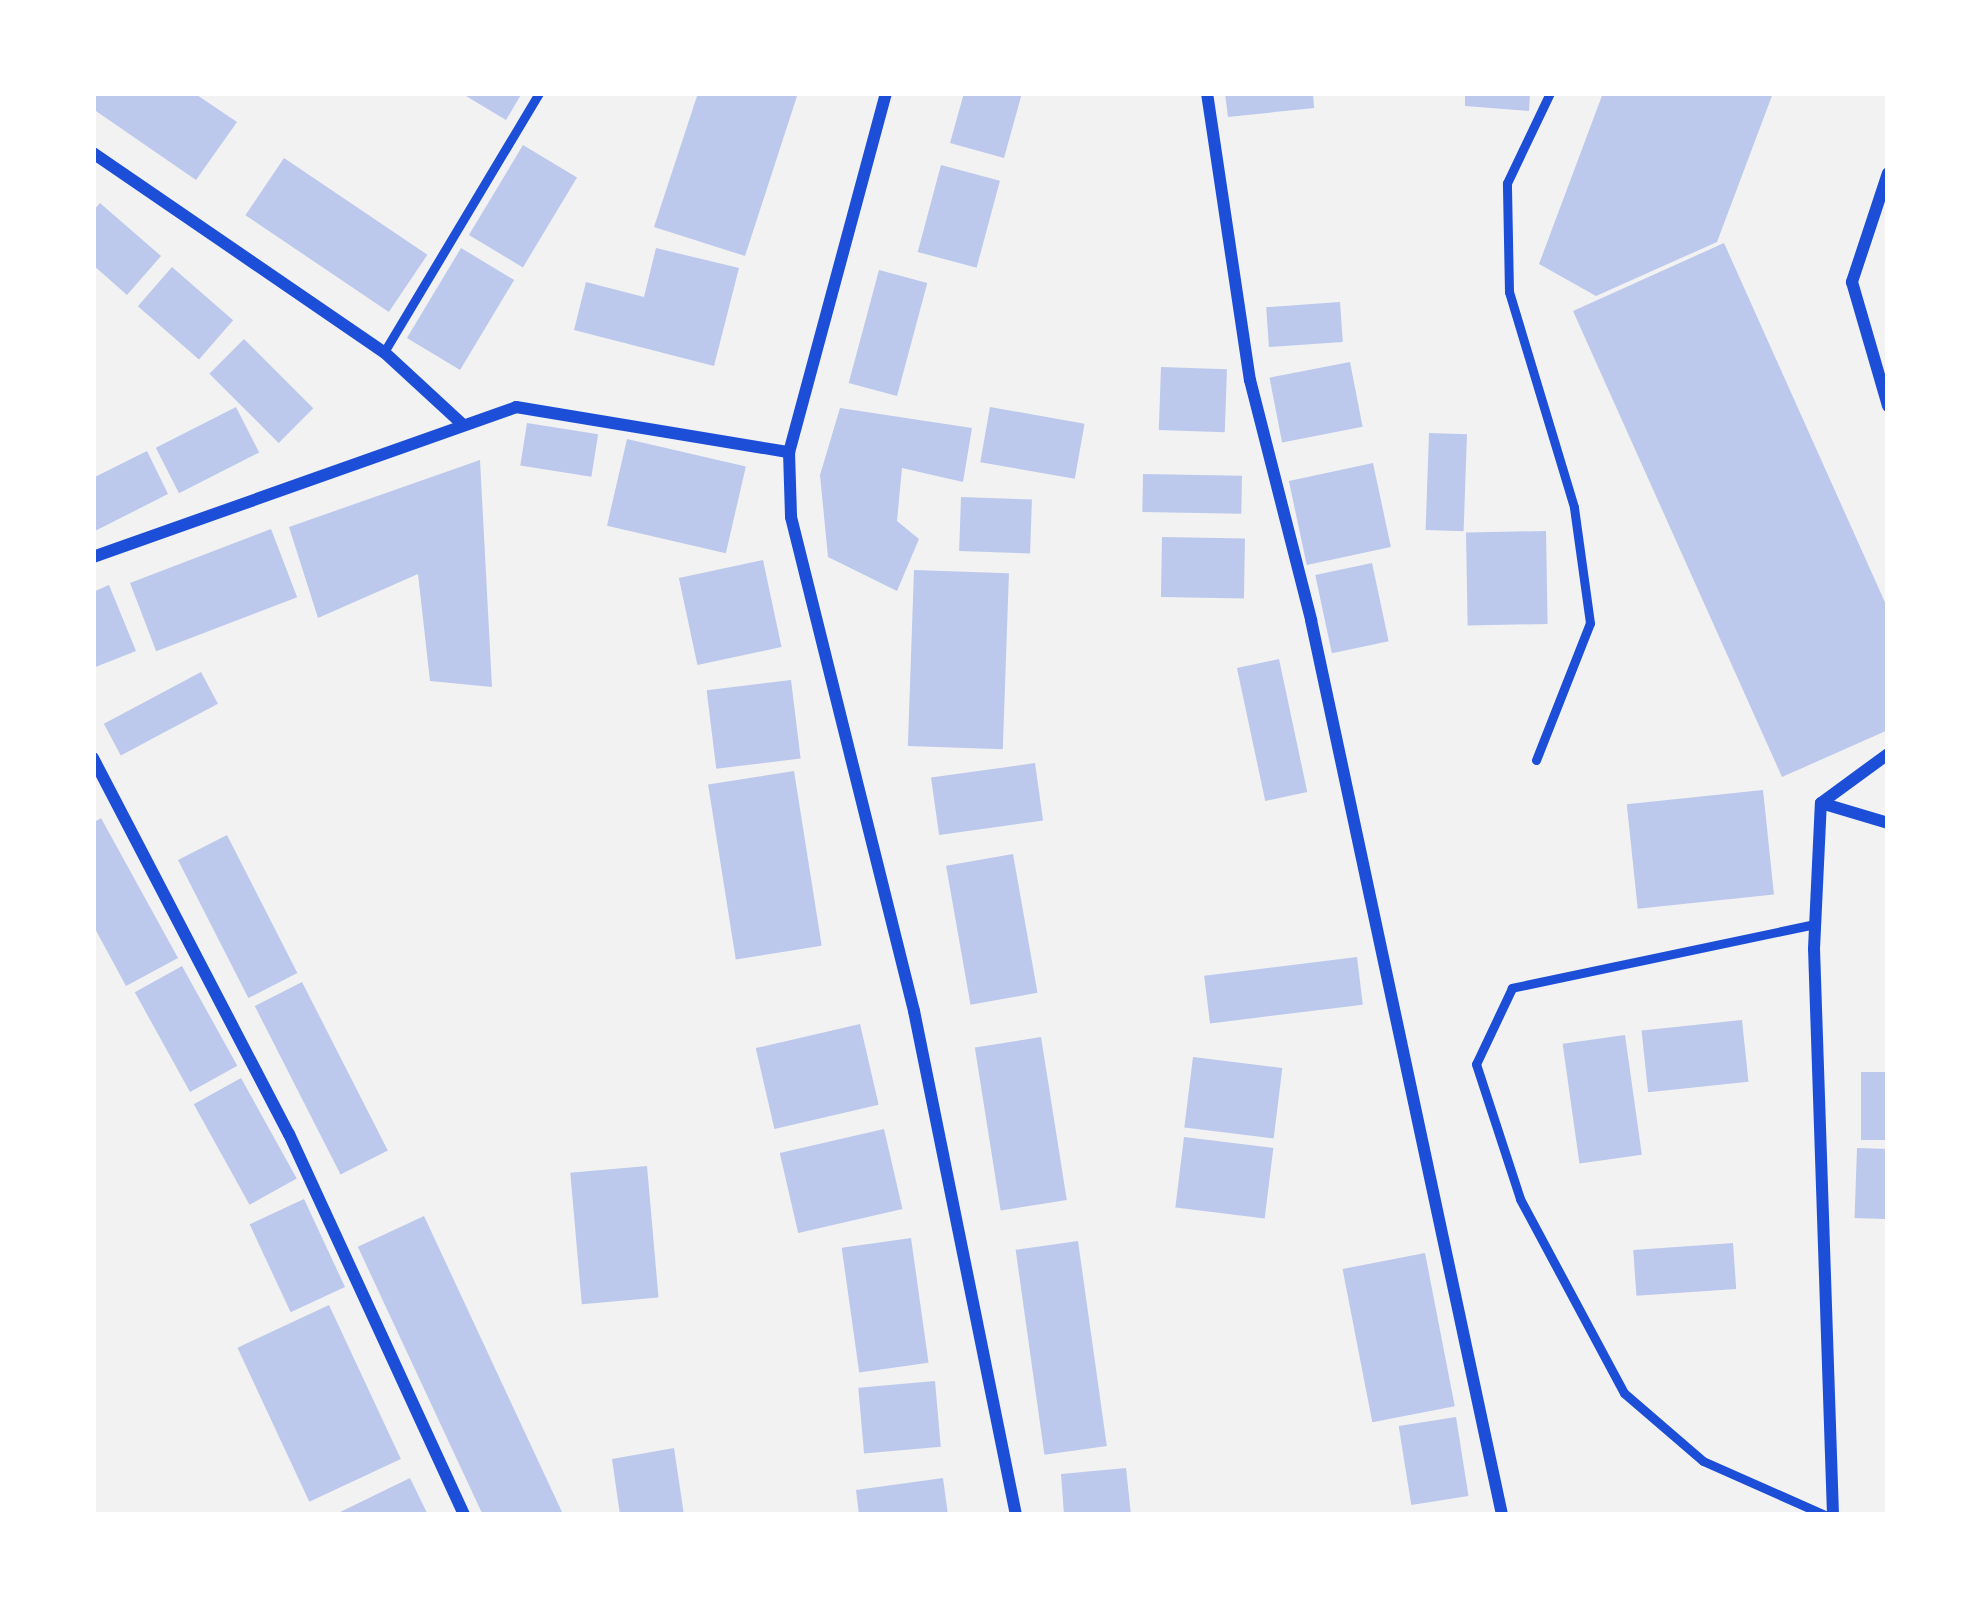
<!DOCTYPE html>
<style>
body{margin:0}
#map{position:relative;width:1981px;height:1608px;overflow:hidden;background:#f2f2f2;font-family:Helvetica,sans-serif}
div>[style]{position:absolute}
.building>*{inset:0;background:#bdc9ec;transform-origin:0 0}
.service>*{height:9px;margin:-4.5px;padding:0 4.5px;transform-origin:4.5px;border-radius:4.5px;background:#1d4ed8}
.minor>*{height:12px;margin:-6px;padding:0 6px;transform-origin:6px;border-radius:6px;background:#1d4ed8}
span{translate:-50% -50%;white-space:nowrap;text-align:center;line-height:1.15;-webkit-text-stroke:12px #fff;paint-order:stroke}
.frame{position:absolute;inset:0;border:96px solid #fff;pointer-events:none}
</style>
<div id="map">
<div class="building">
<div style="clip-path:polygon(93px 93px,194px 93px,237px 122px,196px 180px,93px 109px)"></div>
<div style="clip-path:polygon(461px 93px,522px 93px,506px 120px)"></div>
<div style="clip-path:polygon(698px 93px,798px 93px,745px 256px,654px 227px)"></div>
<div style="clip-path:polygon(964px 93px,1022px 93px,1004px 158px,950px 143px)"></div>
<div style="clip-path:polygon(1225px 93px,1313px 93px,1314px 108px,1228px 117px)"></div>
<div style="clip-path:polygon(1465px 93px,1530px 93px,1529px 111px,1465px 106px)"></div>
<div style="clip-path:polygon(1603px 93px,1773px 93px,1717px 242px,1596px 296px,1539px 264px)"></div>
<div style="left:523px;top:145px;width:63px;height:105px;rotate:31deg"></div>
<div style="left:284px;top:158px;width:173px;height:69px;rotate:34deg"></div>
<div style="left:941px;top:165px;width:61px;height:90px;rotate:15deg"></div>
<div style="clip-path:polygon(100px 203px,161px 256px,127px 295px,93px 265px,93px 211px)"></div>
<div style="clip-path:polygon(1724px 243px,1888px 609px,1888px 730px,1782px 777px,1573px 311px)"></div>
<div style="left:461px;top:248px;width:62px;height:105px;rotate:31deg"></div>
<div style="clip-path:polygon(656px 248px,739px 268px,714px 366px,574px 330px,586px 282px,644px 297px)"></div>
<div style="left:172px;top:267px;width:81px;height:52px;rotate:41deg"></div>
<div style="left:879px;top:270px;width:50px;height:117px;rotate:15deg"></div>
<div style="left:1340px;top:302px;width:40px;height:74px;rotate:86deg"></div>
<div style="left:244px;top:339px;width:98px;height:49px;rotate:45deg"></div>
<div style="left:1350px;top:362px;width:66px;height:82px;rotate:79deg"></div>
<div style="left:1161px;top:367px;width:66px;height:63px;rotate:2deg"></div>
<div style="left:236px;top:407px;width:51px;height:90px;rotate:63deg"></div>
<div style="left:990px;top:407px;width:96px;height:56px;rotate:10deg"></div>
<div style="clip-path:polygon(840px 408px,972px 428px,963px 482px,902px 468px,897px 521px,919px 539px,897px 591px,828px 557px,820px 475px)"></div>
<div style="left:527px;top:423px;width:72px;height:43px;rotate:9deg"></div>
<div style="left:1429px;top:433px;width:38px;height:97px;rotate:2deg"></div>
<div style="left:627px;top:439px;width:122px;height:89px;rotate:13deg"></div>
<div style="clip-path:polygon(147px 451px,168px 494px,93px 532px,93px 478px)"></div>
<div style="clip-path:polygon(480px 460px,492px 687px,430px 681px,418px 574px,318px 618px,289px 527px)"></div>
<div style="left:1373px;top:463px;width:86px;height:86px;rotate:78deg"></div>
<div style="left:1143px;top:474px;width:99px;height:38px;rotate:1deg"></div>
<div style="left:961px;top:497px;width:71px;height:54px;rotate:2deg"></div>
<div style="left:271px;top:529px;width:73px;height:151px;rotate:69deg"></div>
<div style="left:1546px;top:531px;width:93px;height:80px;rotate:89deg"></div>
<div style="left:1162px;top:537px;width:83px;height:60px;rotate:1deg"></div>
<div style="left:763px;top:560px;width:89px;height:86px;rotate:78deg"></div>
<div style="left:1372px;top:563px;width:80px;height:58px;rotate:78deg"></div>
<div style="left:914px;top:570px;width:95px;height:176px;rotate:2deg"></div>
<div style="clip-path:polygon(109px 585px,136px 651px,93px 668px,93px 592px)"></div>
<div style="left:1279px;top:659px;width:136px;height:43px;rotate:78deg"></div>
<div style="left:201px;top:672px;width:36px;height:110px;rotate:62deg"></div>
<div style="left:791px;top:680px;width:79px;height:85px;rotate:83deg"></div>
<div style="left:1035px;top:763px;width:58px;height:105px;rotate:82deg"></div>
<div style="left:794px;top:771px;width:177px;height:87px;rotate:81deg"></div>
<div style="left:1763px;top:790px;width:105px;height:137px;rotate:84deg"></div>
<div style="clip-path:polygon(101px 818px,178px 958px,126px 986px,93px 925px,93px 823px)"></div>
<div style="left:227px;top:835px;width:155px;height:55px;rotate:63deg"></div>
<div style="left:1013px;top:854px;width:141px;height:68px;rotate:80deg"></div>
<div style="left:1357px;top:957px;width:48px;height:154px;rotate:83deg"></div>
<div style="left:182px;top:966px;width:114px;height:54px;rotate:61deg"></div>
<div style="left:302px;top:982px;width:189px;height:53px;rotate:63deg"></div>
<div style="left:1742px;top:1020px;width:62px;height:101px;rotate:84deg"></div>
<div style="left:860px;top:1024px;width:83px;height:107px;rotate:77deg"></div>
<div style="left:1625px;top:1035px;width:121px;height:63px;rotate:82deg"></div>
<div style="left:1041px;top:1037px;width:165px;height:67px;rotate:81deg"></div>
<div style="left:1193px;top:1057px;width:90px;height:71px;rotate:7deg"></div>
<div style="left:1861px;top:1072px;width:27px;height:68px"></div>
<div style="left:241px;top:1078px;width:115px;height:54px;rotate:61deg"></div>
<div style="left:884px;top:1129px;width:82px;height:107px;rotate:77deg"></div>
<div style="left:1184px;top:1137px;width:90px;height:71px;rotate:7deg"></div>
<div style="left:1857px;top:1148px;width:31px;height:70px;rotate:2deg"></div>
<div style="left:647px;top:1166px;width:132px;height:77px;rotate:85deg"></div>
<div style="left:304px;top:1199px;width:97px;height:60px;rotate:65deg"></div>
<div style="left:424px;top:1216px;width:331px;height:73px;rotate:65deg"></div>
<div style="left:911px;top:1238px;width:126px;height:70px;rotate:82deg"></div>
<div style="left:1078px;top:1241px;width:207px;height:63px;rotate:82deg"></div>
<div style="left:1733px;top:1243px;width:46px;height:100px;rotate:86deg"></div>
<div style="left:1425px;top:1253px;width:156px;height:84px;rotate:79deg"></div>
<div style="left:329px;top:1305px;width:170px;height:101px;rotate:65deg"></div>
<div style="left:935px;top:1381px;width:66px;height:77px;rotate:85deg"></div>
<div style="left:1456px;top:1417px;width:80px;height:58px;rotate:81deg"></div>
<div style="clip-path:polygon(674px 1448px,684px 1515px,620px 1515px,612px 1459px)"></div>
<div style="clip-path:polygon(1126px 1468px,1131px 1515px,1064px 1515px,1061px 1474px)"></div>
<div style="clip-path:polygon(410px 1478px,428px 1515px,334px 1515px)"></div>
<div style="clip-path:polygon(943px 1478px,948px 1515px,859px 1515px,856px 1490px)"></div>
</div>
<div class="service">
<div style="left:384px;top:352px;width:302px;rotate:-59.1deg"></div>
<div style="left:1536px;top:760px;width:147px;rotate:-68.5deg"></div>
<div style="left:1590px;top:623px;width:117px;rotate:-97.9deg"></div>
<div style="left:1574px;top:507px;width:225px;rotate:-106.8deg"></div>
<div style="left:1509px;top:292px;width:109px;rotate:-91.1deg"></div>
<div style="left:1507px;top:183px;width:100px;rotate:-64.5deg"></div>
<div style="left:1815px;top:924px;width:310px;rotate:168.1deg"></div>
<div style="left:1512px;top:988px;width:84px;rotate:115.3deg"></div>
<div style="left:1476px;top:1064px;width:142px;rotate:71.9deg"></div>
<div style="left:1520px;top:1199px;width:220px;rotate:61.8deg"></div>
<div style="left:1624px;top:1393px;width:104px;rotate:40.7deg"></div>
<div style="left:1703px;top:1461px;width:133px;rotate:23.9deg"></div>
</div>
<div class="minor">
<div style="left:886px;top:93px;width:372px;rotate:105.1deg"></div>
<div style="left:789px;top:452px;width:65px;rotate:88.2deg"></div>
<div style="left:791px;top:517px;width:509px;rotate:76.02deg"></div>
<div style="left:914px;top:1011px;width:514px;rotate:78.56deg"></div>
<div style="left:1207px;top:93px;width:290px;rotate:81.5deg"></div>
<div style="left:1250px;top:380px;width:248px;rotate:75.7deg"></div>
<div style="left:1311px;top:620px;width:915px;rotate:77.95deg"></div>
<div style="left:93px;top:153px;width:353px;rotate:34.4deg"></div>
<div style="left:384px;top:352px;width:105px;rotate:42.7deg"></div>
<div style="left:1888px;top:173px;width:115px;rotate:108.3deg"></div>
<div style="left:1852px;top:282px;width:129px;rotate:73.8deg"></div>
<div style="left:93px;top:557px;width:449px;rotate:-19.5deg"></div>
<div style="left:516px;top:407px;width:277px;rotate:9.4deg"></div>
<div style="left:93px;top:758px;width:424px;rotate:62.5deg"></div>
<div style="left:289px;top:1134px;width:419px;rotate:65.3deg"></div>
<div style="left:1821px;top:803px;width:70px;rotate:16.6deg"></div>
<div style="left:1833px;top:1515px;width:566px;rotate:-91.92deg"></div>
<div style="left:1814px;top:949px;width:146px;rotate:-87.3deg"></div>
<div style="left:1821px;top:803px;width:83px;rotate:-36.2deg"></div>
</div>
<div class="frame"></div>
</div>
